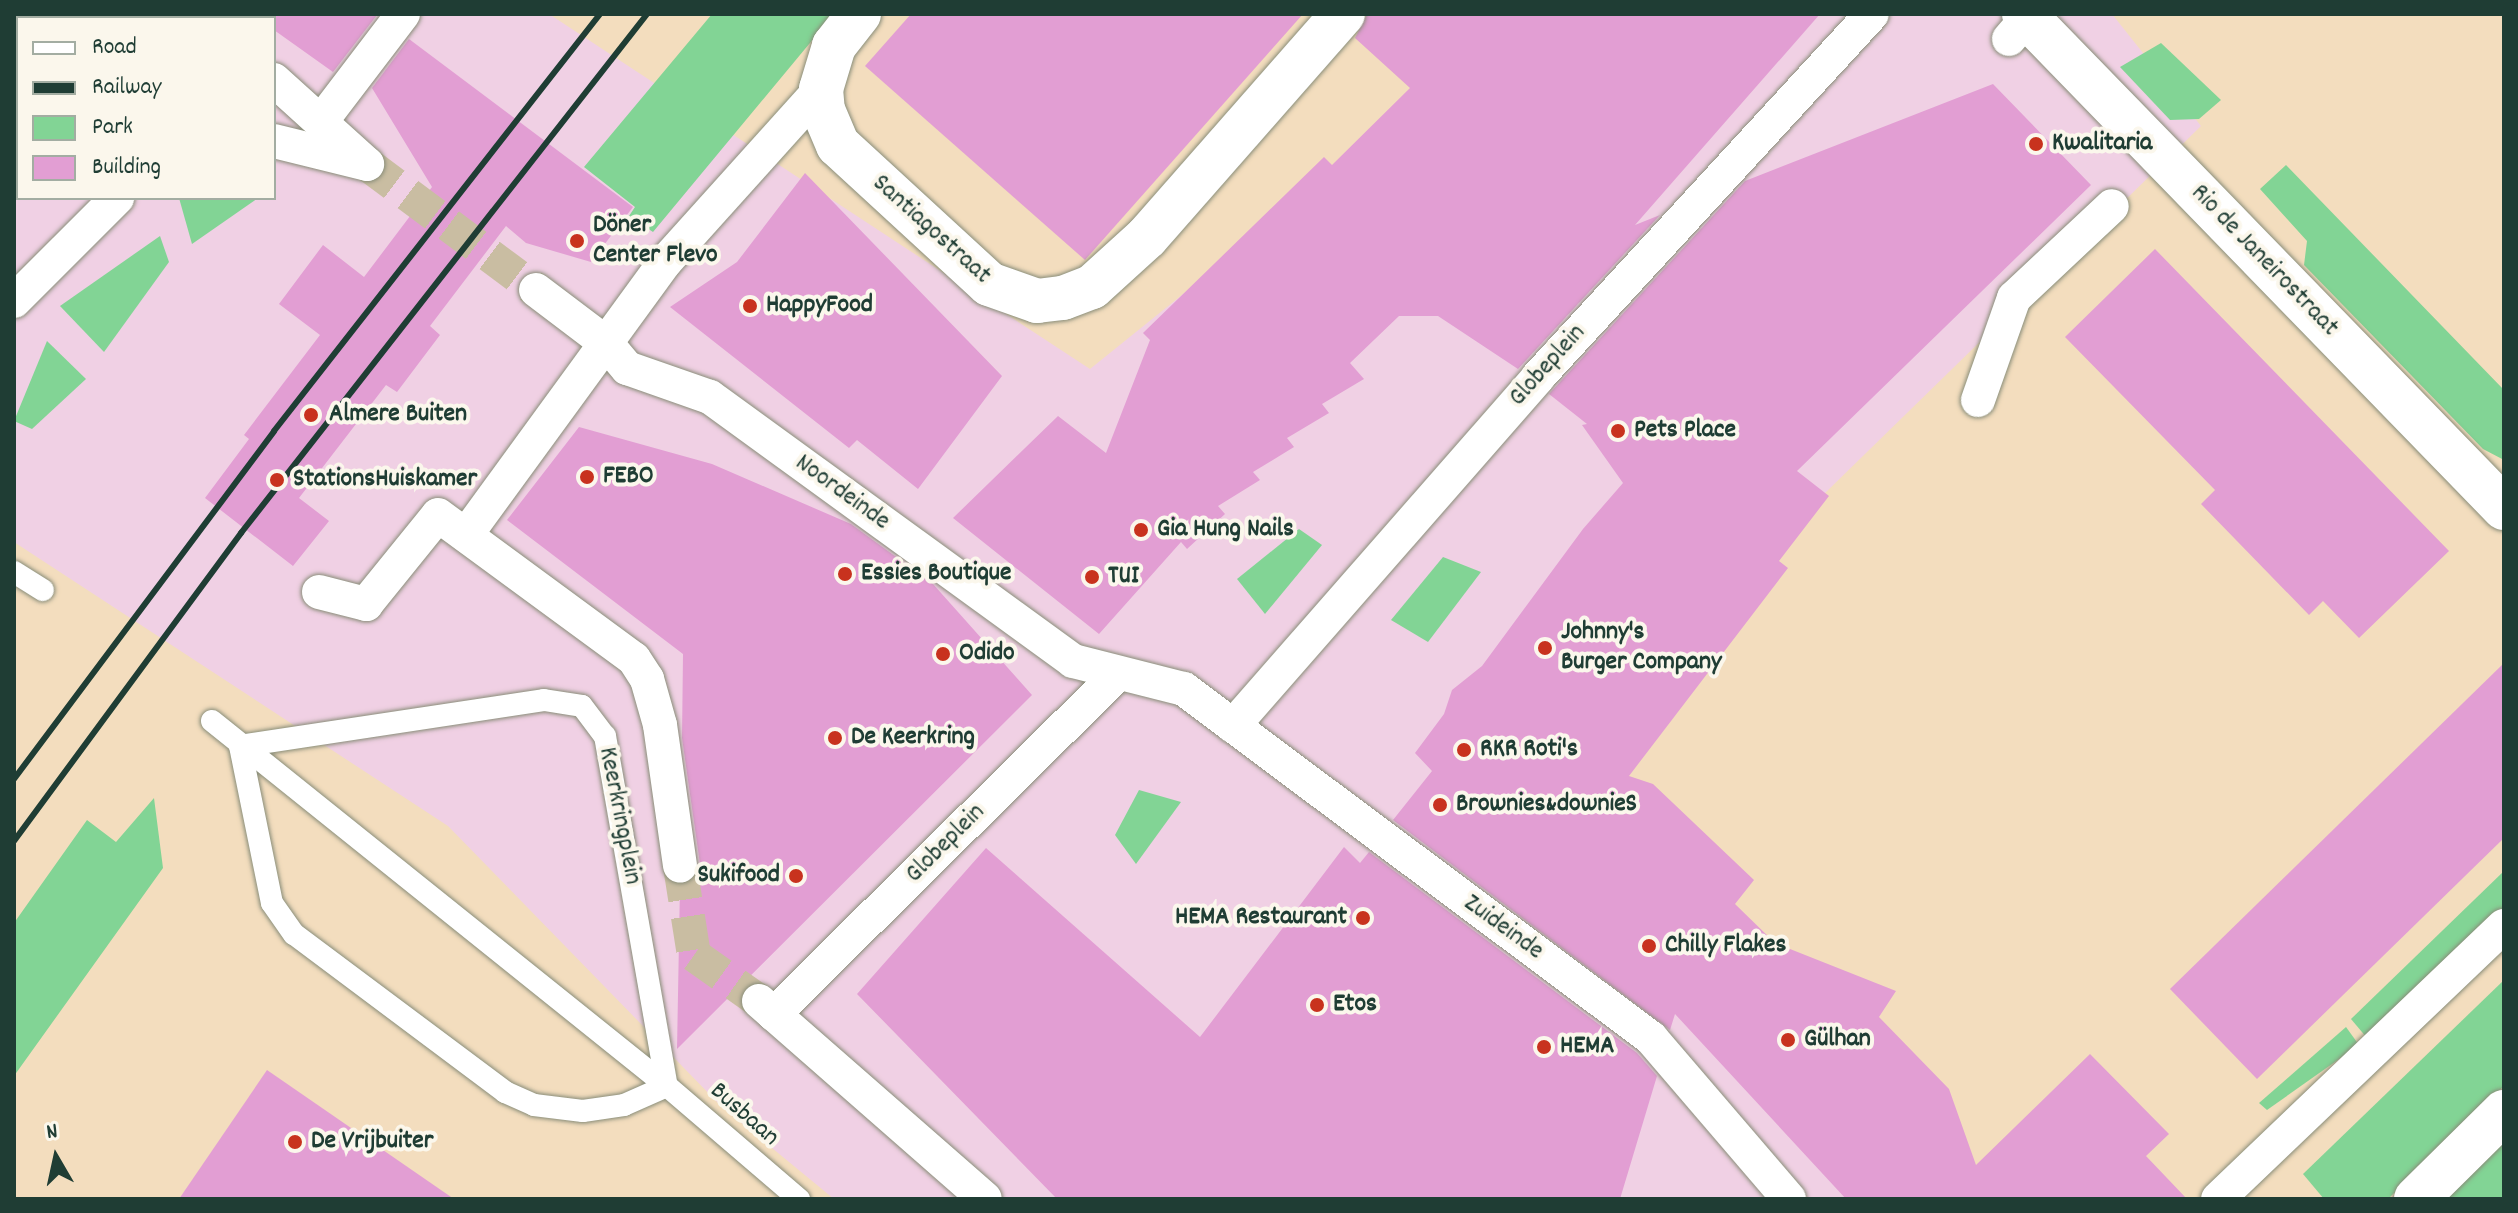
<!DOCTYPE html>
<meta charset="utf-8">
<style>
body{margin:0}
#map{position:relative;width:2518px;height:1213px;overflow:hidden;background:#f3ddbe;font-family:Dekko,sans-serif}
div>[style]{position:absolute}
.built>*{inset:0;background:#f0d0e4}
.green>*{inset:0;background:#82d495}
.building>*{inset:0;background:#e29ed3}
.pedestrian-tunnel>*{height:34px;margin-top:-17px;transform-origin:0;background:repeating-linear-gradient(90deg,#c9bda2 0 34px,transparent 0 51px)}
.roads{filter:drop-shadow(0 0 2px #898d79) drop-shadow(0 0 2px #898d79)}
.service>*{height:22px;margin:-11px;padding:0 11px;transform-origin:11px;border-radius:11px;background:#fff}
.pedestrian>*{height:34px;margin:-17px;padding:0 17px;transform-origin:17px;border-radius:17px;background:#fff}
.minor>*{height:44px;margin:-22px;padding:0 22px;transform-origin:22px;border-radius:22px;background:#fff}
.tertiary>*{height:44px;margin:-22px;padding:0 22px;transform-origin:22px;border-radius:22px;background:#fff}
.secondary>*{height:44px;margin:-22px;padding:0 22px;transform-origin:22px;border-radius:22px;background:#fff}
.rail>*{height:6px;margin:-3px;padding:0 3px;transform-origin:3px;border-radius:3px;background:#1f3d34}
.dots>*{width:22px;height:22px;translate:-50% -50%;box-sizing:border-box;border:4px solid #fbf7ec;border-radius:50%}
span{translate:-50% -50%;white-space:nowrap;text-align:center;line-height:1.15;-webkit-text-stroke:8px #fbf7ec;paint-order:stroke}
.poi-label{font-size:26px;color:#1f3d34;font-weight:700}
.left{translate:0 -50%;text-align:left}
.right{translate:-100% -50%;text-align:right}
.street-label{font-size:26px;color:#1f3d34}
.frame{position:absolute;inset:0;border:16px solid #1f3d34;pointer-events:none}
.legend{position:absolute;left:16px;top:16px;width:260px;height:184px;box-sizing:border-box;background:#fbf7ec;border:2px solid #a3ada2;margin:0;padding:10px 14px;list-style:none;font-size:24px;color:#1f3d34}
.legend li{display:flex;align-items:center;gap:16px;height:40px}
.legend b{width:40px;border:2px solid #a3ada2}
.north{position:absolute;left:16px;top:1117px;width:80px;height:80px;-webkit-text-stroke:6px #fbf7ec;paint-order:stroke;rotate:351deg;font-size:22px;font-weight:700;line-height:32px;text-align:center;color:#1f3d34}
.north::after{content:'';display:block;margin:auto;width:28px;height:36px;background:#1f3d34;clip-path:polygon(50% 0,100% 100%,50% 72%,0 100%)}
</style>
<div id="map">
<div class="built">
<div style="clip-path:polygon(evenodd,14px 14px,549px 14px,1090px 369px,1531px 14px,2112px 14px,2201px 126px,1570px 742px,1959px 1199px,834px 1199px,721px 1106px,448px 826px,14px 542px,14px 14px,18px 18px,274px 18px,274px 198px,18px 198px,18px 18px)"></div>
</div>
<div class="green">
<div style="clip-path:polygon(712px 14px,834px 14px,653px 232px,629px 216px,635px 207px,584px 167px)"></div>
<div style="clip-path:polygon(2161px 43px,2221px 100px,2199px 119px,2170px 120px,2120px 67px)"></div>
<div style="clip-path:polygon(2286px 165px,2504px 390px,2504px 460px,2483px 449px,2304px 265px,2307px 241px,2260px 189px)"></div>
<div style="clip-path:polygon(179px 198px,258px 198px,192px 244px)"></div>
<div style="clip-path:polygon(160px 236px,169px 262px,104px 352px,60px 306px)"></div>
<div style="clip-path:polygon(47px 341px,86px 379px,32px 429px,14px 421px)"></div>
<div style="clip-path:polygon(1299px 529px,1322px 545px,1265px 614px,1237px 579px)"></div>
<div style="clip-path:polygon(1443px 557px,1481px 572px,1428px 642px,1391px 620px)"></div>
<div style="clip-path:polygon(1139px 790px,1181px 802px,1136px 864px,1115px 835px)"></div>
<div style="clip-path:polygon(154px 798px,163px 868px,14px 1076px,14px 923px,87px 820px,116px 842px)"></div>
<div style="clip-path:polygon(2504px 871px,2504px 917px,2367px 1038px,2351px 1019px)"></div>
<div style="clip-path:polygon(2504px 980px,2504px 1086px,2388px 1199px,2324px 1199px,2303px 1174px)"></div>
<div style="clip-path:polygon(2346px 1027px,2359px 1045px,2267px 1110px,2259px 1103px)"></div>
<div style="clip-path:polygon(2504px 1133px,2504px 1199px,2437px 1199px)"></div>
</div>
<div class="building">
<div style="clip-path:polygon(253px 14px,376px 14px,377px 15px,333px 72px,274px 30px,274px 18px)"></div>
<div style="clip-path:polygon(911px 14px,1303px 14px,1085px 260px,865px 66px)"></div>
<div style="clip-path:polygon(1367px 14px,1820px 14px,1635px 225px,1660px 215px,1518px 369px,1438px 316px,1399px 316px,1350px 363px,1364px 379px,1322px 404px,1329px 413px,1287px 438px,1294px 447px,1253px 472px,1260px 480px,1218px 506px,1225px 514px,1187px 549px,1181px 542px,1099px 634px,953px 518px,1058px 416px,1106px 453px,1150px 340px,1143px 333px,1324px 157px,1332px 165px,1410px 88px,1355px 38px)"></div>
<div style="clip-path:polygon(409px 39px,633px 207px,591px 262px,526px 243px,506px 226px,430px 326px,440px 335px,397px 392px,386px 385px,299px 498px,329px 521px,293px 566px,205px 498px,249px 439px,244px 435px,320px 335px,279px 304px,323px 245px,364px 277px,432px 187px,372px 88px)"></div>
<div style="clip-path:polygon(1993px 84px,2091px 185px,1797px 471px,1829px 496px,1779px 561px,1788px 568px,1629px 776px,1653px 784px,1754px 880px,1735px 904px,1775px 943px,1896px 991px,1879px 1017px,1949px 1089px,1976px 1165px,2090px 1054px,2169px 1134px,2146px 1156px,2187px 1199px,1846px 1199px,1675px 1014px,1670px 1030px,1393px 820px,1432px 771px,1415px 753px,1444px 714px,1452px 690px,1482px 666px,1583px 529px,1623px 483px,1582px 425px,1587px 424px,1549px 394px,1745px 181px)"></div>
<div style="clip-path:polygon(805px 173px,1002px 376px,918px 489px,857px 440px,849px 448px,670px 307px,737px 262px)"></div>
<div style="clip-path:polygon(2155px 249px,2449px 551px,2359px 638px,2323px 601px,2309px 615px,2201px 504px,2215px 490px,2065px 337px)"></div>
<div style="clip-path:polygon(579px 427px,712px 464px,851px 524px,933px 584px,1032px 695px,677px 1049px,680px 886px,693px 881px,700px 864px,682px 738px,683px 654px,507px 520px)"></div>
<div style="clip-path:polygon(2504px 663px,2504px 838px,2257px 1079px,2170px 989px)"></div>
<div style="clip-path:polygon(1344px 847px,1360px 863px,1369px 852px,1637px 1053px,1657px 1076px,1620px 1199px,1057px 1199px,857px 994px,986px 848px,1200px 1037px)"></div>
<div style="clip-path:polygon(267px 1070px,454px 1199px,179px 1199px)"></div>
</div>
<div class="pedestrian-tunnel">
<div style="left:367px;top:164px;width:211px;rotate:36.7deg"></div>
<div style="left:680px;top:866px;width:90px;rotate:81.1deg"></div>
<div style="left:694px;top:955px;width:80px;rotate:35.3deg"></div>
</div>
<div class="roads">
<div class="service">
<div style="left:14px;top:572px;width:34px;rotate:32deg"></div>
<div style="left:212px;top:721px;width:583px;rotate:38.74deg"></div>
<div style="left:667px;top:1086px;width:174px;rotate:40.6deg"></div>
<div style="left:240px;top:746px;width:307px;rotate:-8.6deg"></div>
<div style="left:544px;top:700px;width:38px;rotate:9deg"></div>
<div style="left:582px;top:706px;width:38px;rotate:53deg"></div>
<div style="left:605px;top:736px;width:355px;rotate:80deg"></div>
<div style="left:240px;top:746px;width:160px;rotate:78.5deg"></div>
<div style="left:272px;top:903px;width:38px;rotate:55deg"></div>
<div style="left:294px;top:934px;width:264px;rotate:36.8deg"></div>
<div style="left:505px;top:1092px;width:32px;rotate:24deg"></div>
<div style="left:534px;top:1105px;width:49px;rotate:7deg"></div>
<div style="left:583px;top:1111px;width:41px;rotate:-8.3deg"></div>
<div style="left:624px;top:1105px;width:47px;rotate:-23.8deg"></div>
</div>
<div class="pedestrian">
<div style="left:193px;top:14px;width:6px;rotate:39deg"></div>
<div style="left:2009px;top:39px;width:33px;rotate:-49deg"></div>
<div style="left:274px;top:80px;width:125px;rotate:42.1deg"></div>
<div style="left:323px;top:119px;width:132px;rotate:-52.7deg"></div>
<div style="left:274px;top:141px;width:96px;rotate:13.9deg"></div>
<div style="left:536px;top:290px;width:88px;rotate:37.1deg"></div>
<div style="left:606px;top:343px;width:33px;rotate:50deg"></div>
<div style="left:627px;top:368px;width:88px;rotate:19.3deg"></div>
<div style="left:710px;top:397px;width:449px;rotate:36deg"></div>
<div style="left:1073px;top:661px;width:114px;rotate:14.2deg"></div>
<div style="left:1184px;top:689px;width:583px;rotate:36.77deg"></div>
<div style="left:1651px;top:1038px;width:212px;rotate:49.4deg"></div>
<div style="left:14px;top:301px;width:146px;rotate:-45deg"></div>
<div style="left:1978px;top:400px;width:108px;rotate:-70.6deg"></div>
<div style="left:2014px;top:298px;width:134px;rotate:-43.2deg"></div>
<div style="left:466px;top:535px;width:339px;rotate:-53.9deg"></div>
<div style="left:666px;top:261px;width:232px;rotate:-48deg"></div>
<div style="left:319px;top:592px;width:49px;rotate:14.3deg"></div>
<div style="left:366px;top:604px;width:114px;rotate:-51deg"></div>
<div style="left:438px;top:515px;width:243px;rotate:36.3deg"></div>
<div style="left:634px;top:659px;width:24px;rotate:57deg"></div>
<div style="left:647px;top:679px;width:48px;rotate:74.2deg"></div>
<div style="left:660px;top:725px;width:142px;rotate:81.9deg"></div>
<div style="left:1233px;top:726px;width:463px;rotate:-48.8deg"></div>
<div style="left:1538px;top:377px;width:493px;rotate:-47.4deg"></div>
<div style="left:759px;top:1001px;width:300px;rotate:41.2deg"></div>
<div style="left:774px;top:1014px;width:484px;rotate:-44.7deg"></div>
<div style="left:2218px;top:1199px;width:395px;rotate:-43.7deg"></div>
</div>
<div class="minor">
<div style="left:859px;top:14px;width:41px;rotate:128deg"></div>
<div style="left:834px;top:46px;width:45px;rotate:106.8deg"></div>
<div style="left:821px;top:89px;width:21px;rotate:85deg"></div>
<div style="left:823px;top:110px;width:38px;rotate:67deg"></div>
<div style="left:838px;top:145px;width:205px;rotate:42.6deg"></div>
<div style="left:989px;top:284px;width:51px;rotate:19.5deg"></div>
<div style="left:1037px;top:301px;width:26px;rotate:-7deg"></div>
<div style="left:1063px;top:298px;width:31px;rotate:-21deg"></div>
<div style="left:1092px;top:287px;width:74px;rotate:-42.3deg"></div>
<div style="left:1147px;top:237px;width:297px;rotate:-48.7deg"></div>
</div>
<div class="tertiary">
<div style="left:2024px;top:14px;width:689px;rotate:45.82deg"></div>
</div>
<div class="secondary">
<div style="left:2416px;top:1199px;width:124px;rotate:-44.7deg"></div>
</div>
</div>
<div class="rail">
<div style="left:14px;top:779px;width:434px;rotate:-53.2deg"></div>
<div style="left:274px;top:431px;width:529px;rotate:-51.98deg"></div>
<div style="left:14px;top:841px;width:383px;rotate:-53.6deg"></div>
<div style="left:241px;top:533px;width:659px;rotate:-51.96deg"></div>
</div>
<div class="dots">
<div style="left:2036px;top:144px;background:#c8321e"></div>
<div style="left:577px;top:241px;background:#c8321e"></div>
<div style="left:750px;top:306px;background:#c8321e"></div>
<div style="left:311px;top:415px;background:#c8321e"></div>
<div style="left:1618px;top:431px;background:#c8321e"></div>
<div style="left:587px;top:477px;background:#c8321e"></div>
<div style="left:277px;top:480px;background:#c8321e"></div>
<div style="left:1141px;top:530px;background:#c8321e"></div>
<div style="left:845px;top:574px;background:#c8321e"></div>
<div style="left:1092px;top:577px;background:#c8321e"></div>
<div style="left:1545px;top:648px;background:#c8321e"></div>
<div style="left:943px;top:654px;background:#c8321e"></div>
<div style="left:835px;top:738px;background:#c8321e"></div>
<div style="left:1464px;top:750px;background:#c8321e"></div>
<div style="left:1440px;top:805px;background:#c8321e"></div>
<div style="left:796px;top:876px;background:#c8321e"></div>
<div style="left:1363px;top:918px;background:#c8321e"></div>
<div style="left:1649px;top:946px;background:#c8321e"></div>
<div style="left:1317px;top:1005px;background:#c8321e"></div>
<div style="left:1788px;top:1040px;background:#c8321e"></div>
<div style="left:1544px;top:1047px;background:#c8321e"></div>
<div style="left:295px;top:1142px;background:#c8321e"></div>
</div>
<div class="poi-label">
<span class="left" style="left:2052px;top:144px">Kwalitaria</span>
<span class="left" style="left:593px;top:241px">Döner<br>Center Flevo</span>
<span class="left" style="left:766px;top:306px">HappyFood</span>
<span class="left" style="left:329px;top:415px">Almere Buiten</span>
<span class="left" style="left:1634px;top:431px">Pets Place</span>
<span class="left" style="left:603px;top:477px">FEBO</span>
<span class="left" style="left:293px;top:480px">StationsHuiskamer</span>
<span class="left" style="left:1157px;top:530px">Gia Hung Nails</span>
<span class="left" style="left:861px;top:574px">Essies Boutique</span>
<span class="left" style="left:1108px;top:577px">TUI</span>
<span class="left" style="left:1561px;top:648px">Johnny's<br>Burger Company</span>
<span class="left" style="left:959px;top:654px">Odido</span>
<span class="left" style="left:851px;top:738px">De Keerkring</span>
<span class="left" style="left:1480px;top:750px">RKR Roti's</span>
<span class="left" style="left:1456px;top:805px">Brownies&amp;downieS</span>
<span class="right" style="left:780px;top:876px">Sukifood</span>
<span class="right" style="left:1347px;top:918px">HEMA Restaurant</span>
<span class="left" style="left:1665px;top:946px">Chilly Flakes</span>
<span class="left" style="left:1333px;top:1005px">Etos</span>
<span class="left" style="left:1804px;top:1040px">Gülhan</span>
<span class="left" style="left:1560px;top:1047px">HEMA</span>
<span class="left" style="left:311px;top:1142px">De Vrijbuiter</span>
</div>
<div class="street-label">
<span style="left:931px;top:230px;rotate:42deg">Santiagostraat</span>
<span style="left:2264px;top:261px;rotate:46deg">Rio de Janeirostraat</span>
<span style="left:1548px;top:366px;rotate:-48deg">Globeplein</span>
<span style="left:842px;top:493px;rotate:36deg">Noordeinde</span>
<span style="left:619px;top:816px;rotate:79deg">Keerkringplein</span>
<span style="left:946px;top:844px;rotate:-45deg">Globeplein</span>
<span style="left:1503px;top:928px;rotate:36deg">Zuideinde</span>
<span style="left:744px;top:1115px;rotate:41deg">Busbaan</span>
</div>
<div class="frame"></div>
<ul class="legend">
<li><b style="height:10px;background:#fff"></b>Road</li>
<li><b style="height:10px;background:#1f3d34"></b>Railway</li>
<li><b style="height:22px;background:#82d495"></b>Park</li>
<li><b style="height:22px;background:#e29ed3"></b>Building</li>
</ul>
<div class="north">N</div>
</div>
